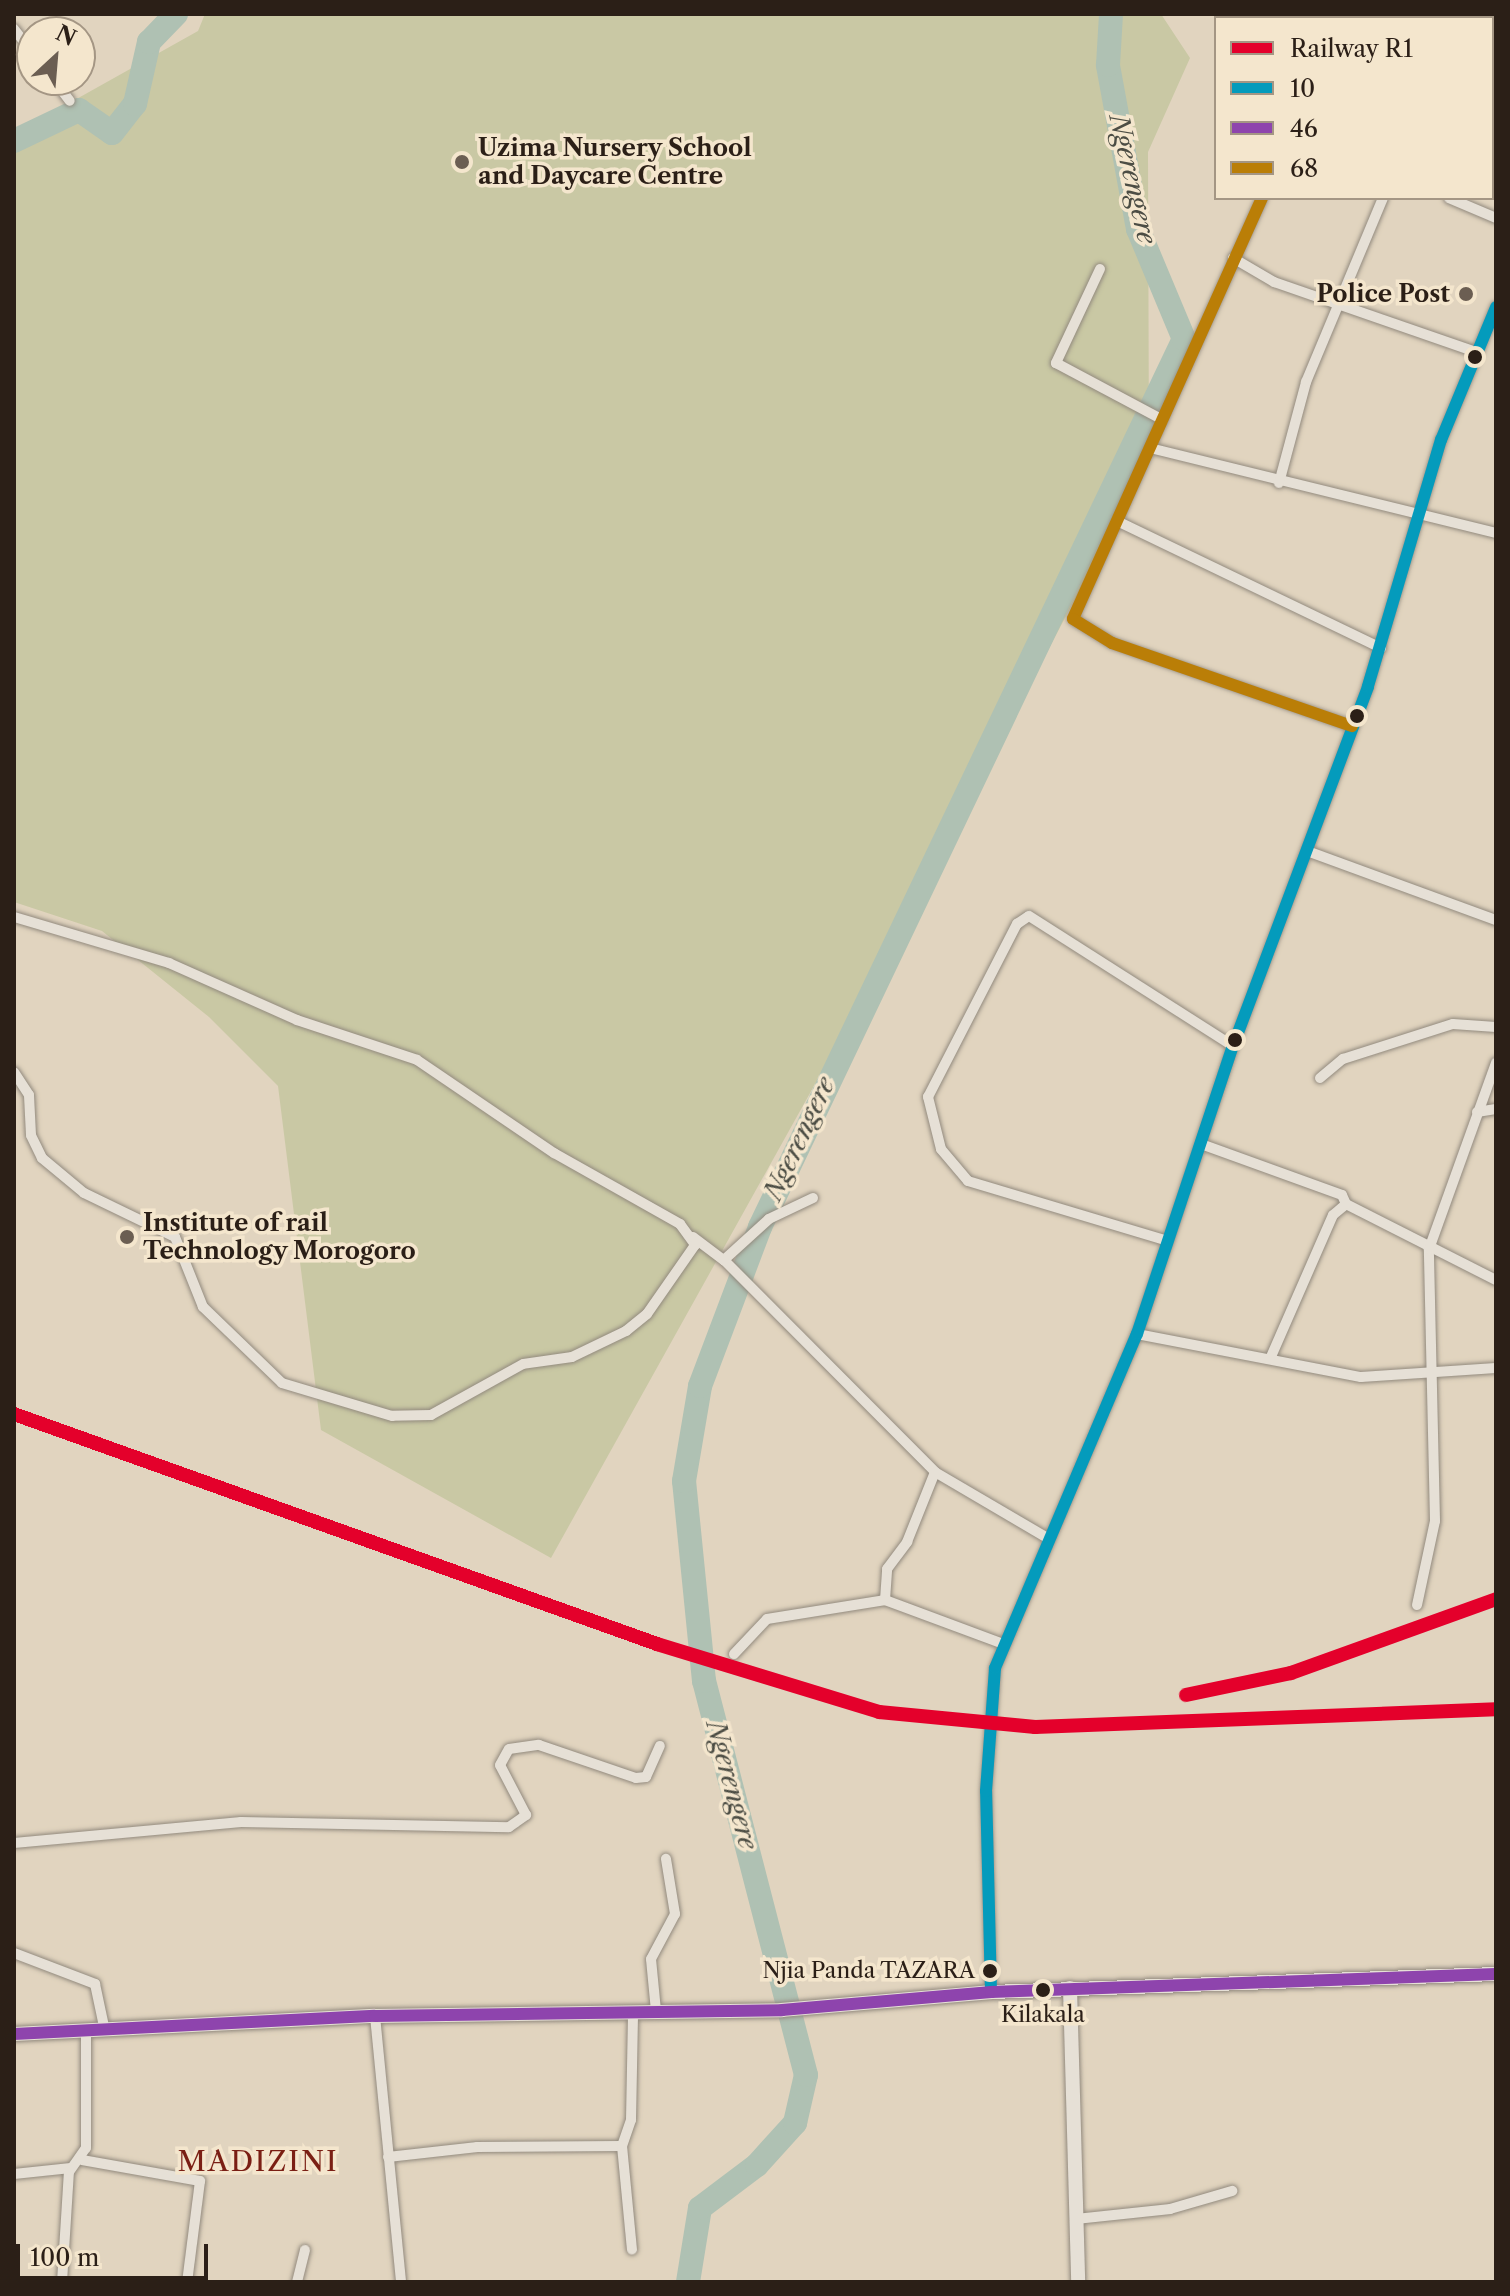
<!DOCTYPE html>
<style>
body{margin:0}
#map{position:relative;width:1510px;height:2296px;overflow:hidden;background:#e1d4bf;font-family:"Libre Caslon Text",serif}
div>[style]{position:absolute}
.green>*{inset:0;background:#c9c8a4}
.river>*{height:24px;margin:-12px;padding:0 12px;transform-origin:12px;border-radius:12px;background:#afc1b3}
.roads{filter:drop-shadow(0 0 2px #928a7e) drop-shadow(0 0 2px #928a7e)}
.street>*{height:10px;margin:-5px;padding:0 5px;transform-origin:5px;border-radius:5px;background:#e6e0d6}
.secondary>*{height:14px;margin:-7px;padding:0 7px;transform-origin:7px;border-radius:7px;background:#e6e0d6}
.bus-1>*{height:12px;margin:-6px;padding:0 6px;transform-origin:6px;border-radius:6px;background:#049bbc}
.bus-2>*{height:12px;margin:-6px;padding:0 6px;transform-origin:6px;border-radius:6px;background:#8e44ad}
.bus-3>*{height:12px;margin:-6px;padding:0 6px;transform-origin:6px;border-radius:6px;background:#ba7e07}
.rail-1>*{height:14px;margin:-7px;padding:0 7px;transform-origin:7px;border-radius:7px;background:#e4002b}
.dots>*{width:22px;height:22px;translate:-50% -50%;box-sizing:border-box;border:4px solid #f4e6cd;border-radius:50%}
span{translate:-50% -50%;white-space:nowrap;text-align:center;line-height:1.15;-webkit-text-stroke:7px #f4e6cd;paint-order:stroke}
.bus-label{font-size:22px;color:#2b1f17}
.right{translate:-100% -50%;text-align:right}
.poi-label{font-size:24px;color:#2b1f17;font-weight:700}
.left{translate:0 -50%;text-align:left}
.water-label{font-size:26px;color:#4c4d44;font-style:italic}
.quarter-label{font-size:28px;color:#7a1f14;letter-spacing:2px}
.frame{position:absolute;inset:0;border:16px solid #2b1f17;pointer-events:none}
.legend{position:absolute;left:1214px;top:16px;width:280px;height:184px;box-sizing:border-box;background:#f4e6cd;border:2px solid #a49684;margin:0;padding:10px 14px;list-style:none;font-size:24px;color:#2b1f17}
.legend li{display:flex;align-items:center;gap:16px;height:40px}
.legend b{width:40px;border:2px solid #a49684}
.north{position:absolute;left:16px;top:16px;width:80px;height:80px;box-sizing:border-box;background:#f4e6cd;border:2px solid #a49684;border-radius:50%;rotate:26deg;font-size:22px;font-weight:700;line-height:32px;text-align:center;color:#2b1f17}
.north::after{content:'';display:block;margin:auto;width:28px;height:36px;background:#6b5e52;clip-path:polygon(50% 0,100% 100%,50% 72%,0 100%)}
.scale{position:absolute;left:16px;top:2244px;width:192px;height:36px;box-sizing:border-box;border:4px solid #2b1f17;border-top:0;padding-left:10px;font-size:24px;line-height:28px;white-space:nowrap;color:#2b1f17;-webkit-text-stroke:6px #f4e6cd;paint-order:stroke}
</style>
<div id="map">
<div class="green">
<div style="clip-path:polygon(205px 14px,1161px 14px,1190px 58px,1148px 152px,1149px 459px,888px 953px,551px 1558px,321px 1430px,278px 1086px,209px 1017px,102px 931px,14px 902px,14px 134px,198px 31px)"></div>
</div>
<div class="river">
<div style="left:14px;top:141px;width:72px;rotate:-25.5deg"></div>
<div style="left:79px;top:110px;width:40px;rotate:34.9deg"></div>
<div style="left:112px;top:133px;width:37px;rotate:-52deg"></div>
<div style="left:135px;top:104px;width:64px;rotate:-77.3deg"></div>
<div style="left:149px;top:42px;width:39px;rotate:-46deg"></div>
<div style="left:688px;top:2282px;width:75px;rotate:-80.8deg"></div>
<div style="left:700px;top:2208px;width:71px;rotate:-37deg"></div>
<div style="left:757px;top:2165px;width:57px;rotate:-47.9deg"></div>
<div style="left:795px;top:2123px;width:49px;rotate:-77.1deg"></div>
<div style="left:806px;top:2075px;width:407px;rotate:-104.5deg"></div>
<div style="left:704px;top:1681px;width:201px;rotate:-95.7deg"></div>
<div style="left:684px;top:1481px;width:96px;rotate:-80.4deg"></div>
<div style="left:700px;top:1386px;width:170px;rotate:-69.3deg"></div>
<div style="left:760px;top:1227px;width:984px;rotate:-64.48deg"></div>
<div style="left:1184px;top:339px;width:119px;rotate:-112.7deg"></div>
<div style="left:1138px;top:229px;width:167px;rotate:-100.4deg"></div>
<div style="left:1108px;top:65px;width:51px;rotate:-86.6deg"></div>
</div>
<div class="roads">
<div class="street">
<div style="left:1346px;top:18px;width:4px;rotate:-63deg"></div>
<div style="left:1464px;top:18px;width:4px;rotate:-76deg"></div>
<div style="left:14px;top:29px;width:29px;rotate:52deg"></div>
<div style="left:54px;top:80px;width:26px;rotate:53deg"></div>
<div style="left:1262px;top:198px;width:461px;rotate:114.2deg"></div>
<div style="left:1073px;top:619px;width:46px;rotate:31.6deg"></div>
<div style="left:1112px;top:643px;width:254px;rotate:19.1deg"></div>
<div style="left:1449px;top:198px;width:51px;rotate:23.1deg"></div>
<div style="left:1233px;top:258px;width:48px;rotate:30.3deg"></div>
<div style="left:1274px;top:282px;width:211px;rotate:19.1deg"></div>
<div style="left:1100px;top:269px;width:104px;rotate:115.1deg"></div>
<div style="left:1056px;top:363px;width:121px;rotate:28deg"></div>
<div style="left:1150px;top:448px;width:356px;rotate:13.8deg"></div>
<div style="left:1279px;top:483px;width:105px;rotate:-75deg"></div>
<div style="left:1306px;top:382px;width:199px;rotate:-67.3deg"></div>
<div style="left:1117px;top:521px;width:293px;rotate:25.7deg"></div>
<div style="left:1307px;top:851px;width:201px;rotate:20.1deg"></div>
<div style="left:14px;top:917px;width:162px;rotate:16.5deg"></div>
<div style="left:169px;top:963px;width:140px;rotate:24deg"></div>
<div style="left:297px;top:1020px;width:126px;rotate:18.4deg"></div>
<div style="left:417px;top:1060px;width:166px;rotate:34.2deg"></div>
<div style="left:554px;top:1153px;width:145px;rotate:29.4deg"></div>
<div style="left:680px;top:1224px;width:26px;rotate:54deg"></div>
<div style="left:695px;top:1245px;width:84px;rotate:124.8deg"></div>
<div style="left:647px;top:1314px;width:27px;rotate:141deg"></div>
<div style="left:626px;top:1331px;width:60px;rotate:154.3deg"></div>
<div style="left:572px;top:1357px;width:49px;rotate:171.9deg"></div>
<div style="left:523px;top:1364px;width:105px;rotate:151deg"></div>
<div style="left:431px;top:1415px;width:39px;rotate:179deg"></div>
<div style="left:392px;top:1416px;width:115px;rotate:-163.3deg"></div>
<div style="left:282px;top:1383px;width:110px;rotate:-136.1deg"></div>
<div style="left:203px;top:1307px;width:75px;rotate:-111.8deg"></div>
<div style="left:175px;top:1237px;width:101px;rotate:-154.2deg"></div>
<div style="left:84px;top:1193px;width:55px;rotate:-140.2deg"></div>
<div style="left:42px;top:1158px;width:25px;rotate:-116deg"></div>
<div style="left:31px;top:1135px;width:40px;rotate:-92.9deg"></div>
<div style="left:29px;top:1095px;width:27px;rotate:-123deg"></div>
<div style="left:1320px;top:1078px;width:30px;rotate:-40deg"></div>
<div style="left:1343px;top:1059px;width:115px;rotate:-17.7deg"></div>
<div style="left:1453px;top:1024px;width:43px;rotate:4deg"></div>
<div style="left:1477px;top:1112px;width:19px;rotate:-9deg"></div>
<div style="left:1201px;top:1144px;width:150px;rotate:19.9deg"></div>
<div style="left:1342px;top:1195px;width:10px;rotate:66deg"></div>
<div style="left:1346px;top:1204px;width:168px;rotate:26.9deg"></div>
<div style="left:813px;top:1198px;width:49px;rotate:154.5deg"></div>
<div style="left:769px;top:1219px;width:61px;rotate:137.7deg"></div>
<div style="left:724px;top:1260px;width:299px;rotate:45.1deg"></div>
<div style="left:935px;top:1472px;width:132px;rotate:30.4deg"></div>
<div style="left:693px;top:1237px;width:39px;rotate:37deg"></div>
<div style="left:1168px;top:1241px;width:209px;rotate:-163.3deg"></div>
<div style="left:968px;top:1181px;width:42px;rotate:-130.2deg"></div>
<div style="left:941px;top:1149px;width:54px;rotate:-104deg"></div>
<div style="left:928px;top:1097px;width:195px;rotate:-62.8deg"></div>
<div style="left:1017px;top:924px;width:14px;rotate:-34deg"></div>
<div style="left:1029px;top:916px;width:242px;rotate:32.5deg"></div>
<div style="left:1137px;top:1334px;width:228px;rotate:10.9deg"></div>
<div style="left:1361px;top:1377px;width:135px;rotate:-3.8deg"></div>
<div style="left:1270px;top:1359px;width:157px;rotate:-66.4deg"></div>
<div style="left:1333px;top:1215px;width:17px;rotate:-40deg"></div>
<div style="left:885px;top:1600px;width:31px;rotate:-86deg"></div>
<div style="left:887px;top:1569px;width:34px;rotate:-53deg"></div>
<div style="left:907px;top:1542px;width:75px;rotate:-68.2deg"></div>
<div style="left:1417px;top:1605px;width:86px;rotate:-77.9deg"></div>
<div style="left:1435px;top:1521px;width:272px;rotate:-91.3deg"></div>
<div style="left:1429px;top:1249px;width:198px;rotate:-70.2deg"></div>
<div style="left:734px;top:1654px;width:48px;rotate:-46.7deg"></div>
<div style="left:767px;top:1619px;width:120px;rotate:-9.1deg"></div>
<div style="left:885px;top:1600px;width:126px;rotate:20.4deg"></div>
<div style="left:14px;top:1843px;width:228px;rotate:-5.3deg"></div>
<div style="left:241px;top:1822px;width:268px;rotate:1.1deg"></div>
<div style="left:509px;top:1827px;width:21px;rotate:-35deg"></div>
<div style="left:526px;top:1815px;width:56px;rotate:-117.5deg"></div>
<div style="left:500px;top:1765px;width:18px;rotate:-61deg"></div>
<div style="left:509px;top:1749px;width:30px;rotate:-8deg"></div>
<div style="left:539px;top:1745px;width:102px;rotate:18.8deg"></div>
<div style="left:636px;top:1778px;width:10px;rotate:-6deg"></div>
<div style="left:646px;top:1777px;width:34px;rotate:-66deg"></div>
<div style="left:14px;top:1953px;width:87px;rotate:20.9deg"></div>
<div style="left:95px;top:1984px;width:48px;rotate:78deg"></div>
<div style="left:991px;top:1992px;width:201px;rotate:-91.4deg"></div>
<div style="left:986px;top:1791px;width:123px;rotate:-85.8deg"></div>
<div style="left:995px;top:1668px;width:363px;rotate:-67deg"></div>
<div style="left:1137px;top:1334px;width:304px;rotate:-71.6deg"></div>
<div style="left:1233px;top:1046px;width:384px;rotate:-69.4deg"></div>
<div style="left:1368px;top:686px;width:257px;rotate:-73.5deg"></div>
<div style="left:1441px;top:440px;width:144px;rotate:-67.5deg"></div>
<div style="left:656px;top:2011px;width:52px;rotate:-95.5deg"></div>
<div style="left:651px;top:1959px;width:51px;rotate:-61.9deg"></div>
<div style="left:675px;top:1914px;width:56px;rotate:-99.3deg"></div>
<div style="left:375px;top:2016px;width:267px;rotate:84.4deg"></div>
<div style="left:622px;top:2146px;width:28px;rotate:-71deg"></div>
<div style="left:631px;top:2120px;width:109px;rotate:-88.9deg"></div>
<div style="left:388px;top:2157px;width:90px;rotate:-6.4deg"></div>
<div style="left:477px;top:2147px;width:145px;rotate:-0.4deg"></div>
<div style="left:622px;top:2146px;width:104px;rotate:84.5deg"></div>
<div style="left:82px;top:2160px;width:120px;rotate:10.1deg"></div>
<div style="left:200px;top:2181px;width:102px;rotate:97.3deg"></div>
<div style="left:14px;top:2174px;width:57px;rotate:-6deg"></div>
<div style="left:1076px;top:2219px;width:95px;rotate:-6.1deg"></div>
<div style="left:1170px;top:2209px;width:65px;rotate:-16.2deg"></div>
<div style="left:62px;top:2282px;width:110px;rotate:-86.4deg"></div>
<div style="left:69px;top:2172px;width:29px;rotate:-55deg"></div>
<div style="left:86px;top:2148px;width:116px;rotate:-90deg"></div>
<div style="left:297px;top:2282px;width:33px;rotate:-76deg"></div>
</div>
<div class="secondary">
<div style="left:1070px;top:1988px;width:294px;rotate:88.4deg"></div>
<div style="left:14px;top:2034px;width:361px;rotate:-2.9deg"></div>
<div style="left:375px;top:2016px;width:407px;rotate:-0.8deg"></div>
<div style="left:782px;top:2010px;width:210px;rotate:-4.9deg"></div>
<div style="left:991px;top:1992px;width:505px;rotate:-2.04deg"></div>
</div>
</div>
<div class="bus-1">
<div style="left:991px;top:1992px;width:201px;rotate:-91.4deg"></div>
<div style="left:986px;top:1791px;width:123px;rotate:-85.8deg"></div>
<div style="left:995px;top:1668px;width:363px;rotate:-67deg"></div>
<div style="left:1137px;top:1334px;width:304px;rotate:-71.6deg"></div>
<div style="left:1233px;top:1046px;width:384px;rotate:-69.4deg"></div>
<div style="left:1368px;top:686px;width:257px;rotate:-73.5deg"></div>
<div style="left:1441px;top:440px;width:144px;rotate:-67.5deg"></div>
</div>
<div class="bus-2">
<div style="left:14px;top:2034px;width:361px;rotate:-2.9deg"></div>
<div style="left:375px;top:2016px;width:407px;rotate:-0.8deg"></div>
<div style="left:782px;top:2010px;width:210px;rotate:-4.9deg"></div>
<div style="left:991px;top:1992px;width:505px;rotate:-2.04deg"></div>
</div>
<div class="bus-3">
<div style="left:1262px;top:198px;width:461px;rotate:114.2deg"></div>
<div style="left:1073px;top:619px;width:46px;rotate:31.6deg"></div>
<div style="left:1112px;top:643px;width:254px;rotate:19.1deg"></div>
</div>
<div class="rail-1">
<div style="left:14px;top:1414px;width:683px;rotate:19.68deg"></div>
<div style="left:657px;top:1644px;width:232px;rotate:17deg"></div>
<div style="left:879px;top:1712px;width:157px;rotate:5.5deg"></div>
<div style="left:1035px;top:1727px;width:461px;rotate:-2.2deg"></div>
<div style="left:1186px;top:1695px;width:107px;rotate:-11.8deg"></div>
<div style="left:1291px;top:1673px;width:218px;rotate:-19.8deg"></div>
</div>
<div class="dots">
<div style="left:462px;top:162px;background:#6b5e52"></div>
<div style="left:1466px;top:294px;background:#6b5e52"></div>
<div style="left:1475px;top:357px;background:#2b1f17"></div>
<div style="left:1357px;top:716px;background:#2b1f17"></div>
<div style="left:1235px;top:1040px;background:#2b1f17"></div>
<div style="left:127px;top:1237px;background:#6b5e52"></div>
<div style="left:990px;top:1971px;background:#2b1f17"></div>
<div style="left:1043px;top:1990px;background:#2b1f17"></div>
</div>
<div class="bus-label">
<span class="right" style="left:975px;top:1971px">Njia Panda TAZARA</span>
<span style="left:1043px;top:2015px">Kilakala</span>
</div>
<div class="poi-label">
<span class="left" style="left:478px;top:162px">Uzima Nursery School<br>and Daycare Centre</span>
<span class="right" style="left:1450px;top:294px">Police Post</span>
<span class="left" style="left:143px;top:1237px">Institute of rail<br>Technology Morogoro</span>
</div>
<div class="water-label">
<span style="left:1132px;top:179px;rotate:77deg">Ngerengere</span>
<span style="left:800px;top:1139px;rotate:-65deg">Ngerengere</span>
<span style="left:731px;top:1785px;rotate:75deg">Ngerengere</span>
</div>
<div class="quarter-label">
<span style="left:258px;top:2161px">MADIZINI</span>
</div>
<div class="frame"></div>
<ul class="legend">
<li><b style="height:10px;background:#e4002b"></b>Railway R1</li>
<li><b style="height:10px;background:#049bbc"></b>10</li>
<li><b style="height:10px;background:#8e44ad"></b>46</li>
<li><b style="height:10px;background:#ba7e07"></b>68</li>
</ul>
<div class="north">N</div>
<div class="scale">100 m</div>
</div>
